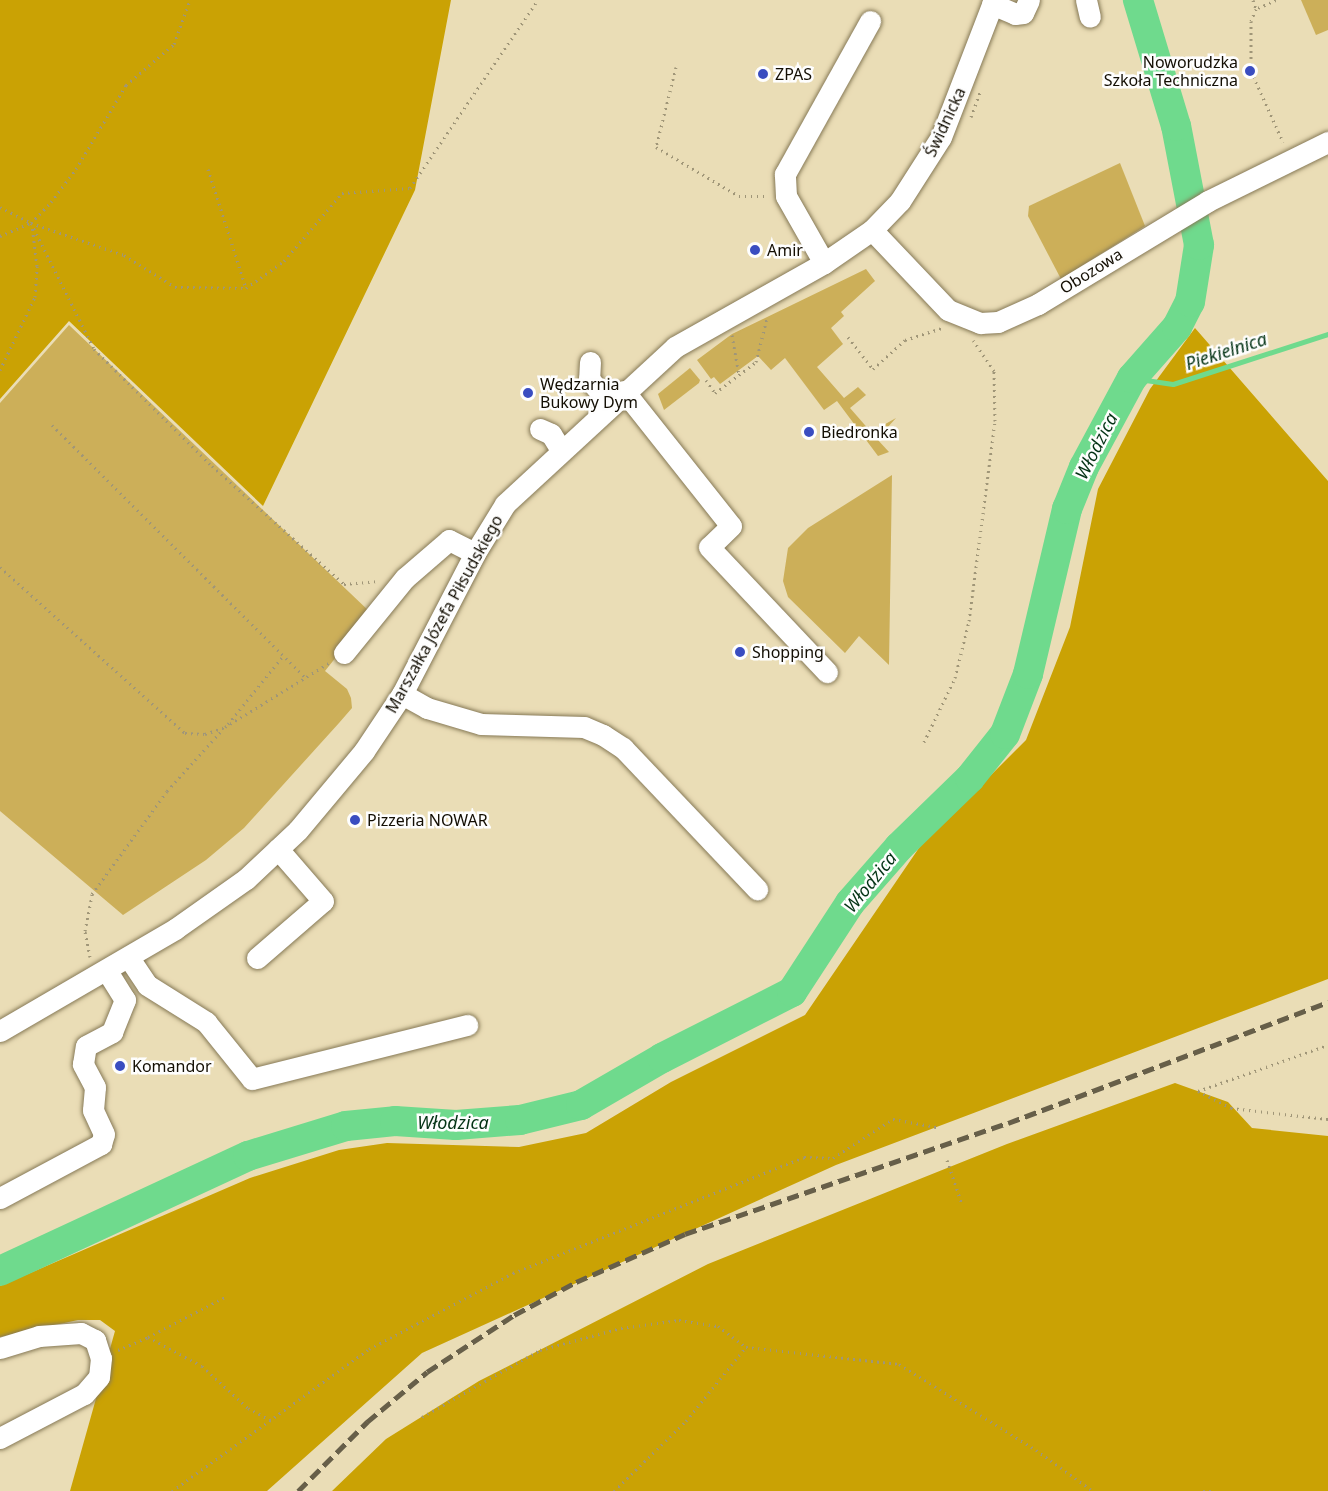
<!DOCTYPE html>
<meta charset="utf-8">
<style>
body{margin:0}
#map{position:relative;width:1328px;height:1491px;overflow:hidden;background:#eaddb6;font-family:"Noto Sans",sans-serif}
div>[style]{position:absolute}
.green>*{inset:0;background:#ccaf59}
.forest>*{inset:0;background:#caa204}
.stream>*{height:5px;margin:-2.5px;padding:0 2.5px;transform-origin:2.5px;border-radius:2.5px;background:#6fda8d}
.river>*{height:30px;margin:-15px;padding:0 15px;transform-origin:15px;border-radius:15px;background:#6fda8d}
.path>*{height:3px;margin-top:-1.5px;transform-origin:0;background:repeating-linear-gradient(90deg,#a09678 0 1.5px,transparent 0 6px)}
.roads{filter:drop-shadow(0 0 2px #867956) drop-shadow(0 0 2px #867956)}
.minor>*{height:21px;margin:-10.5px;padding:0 10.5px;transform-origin:10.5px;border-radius:10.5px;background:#fff}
.rail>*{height:4.5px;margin-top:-2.25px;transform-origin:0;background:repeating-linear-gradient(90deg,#675f49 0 12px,transparent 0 18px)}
.dots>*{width:16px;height:16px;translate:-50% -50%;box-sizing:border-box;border:3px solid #fefefe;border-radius:50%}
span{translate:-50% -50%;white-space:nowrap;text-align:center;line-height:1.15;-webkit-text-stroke:5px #fefefe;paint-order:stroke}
.poi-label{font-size:16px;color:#130e03}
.right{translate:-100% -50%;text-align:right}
.left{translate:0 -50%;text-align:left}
.street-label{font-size:16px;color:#130e03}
.water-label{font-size:18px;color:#043315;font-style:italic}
</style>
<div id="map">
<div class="green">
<div style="clip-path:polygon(1301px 0,1328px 0,1328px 30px,1316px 35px)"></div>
<div style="clip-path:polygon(1120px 163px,1145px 226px,1061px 279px,1028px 216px,1029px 206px)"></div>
<div style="clip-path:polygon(866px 269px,875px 281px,841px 312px,844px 316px,831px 328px,843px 344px,817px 367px,844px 398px,858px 387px,866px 395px,850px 408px,871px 432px,896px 418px,877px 439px,889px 452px,878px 456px,837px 401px,824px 410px,785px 358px,771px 370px,758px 356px,720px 384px,714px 377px,711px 379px,697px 360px,732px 334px)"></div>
<div style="clip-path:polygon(69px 325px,371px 613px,325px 671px,347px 689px,351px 698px,352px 708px,339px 723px,244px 828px,206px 860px,123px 915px,0 811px,0 403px)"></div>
<div style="clip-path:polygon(690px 368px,700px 380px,699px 383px,664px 410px,658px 394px)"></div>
<div style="clip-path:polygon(892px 475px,889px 665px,859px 636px,845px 653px,788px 597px,783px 581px,788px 548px,808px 528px)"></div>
</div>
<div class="forest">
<div style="clip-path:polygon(0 0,451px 0,415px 190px,263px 506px,69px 321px,0 399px)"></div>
<div style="clip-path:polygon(1195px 328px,1328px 481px,1328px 979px,836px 1165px,422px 1353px,267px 1491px,70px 1491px,115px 1331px,100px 1320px,78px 1320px,0 1337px,0 1286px,250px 1178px,339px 1150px,387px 1143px,519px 1147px,586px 1133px,671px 1082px,805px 1015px,921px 845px,1026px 740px,1070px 627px,1098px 489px,1150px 389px)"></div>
<div style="clip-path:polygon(1175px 1083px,1228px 1102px,1252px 1128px,1328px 1136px,1328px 1491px,332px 1491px,386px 1439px,479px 1381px,708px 1264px,1007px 1144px)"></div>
</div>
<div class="stream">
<div style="left:1132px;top:378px;width:41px;rotate:8.3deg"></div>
<div style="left:1173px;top:384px;width:163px;rotate:-17.9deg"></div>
</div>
<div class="river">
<div style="left:0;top:1271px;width:273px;rotate:-24.9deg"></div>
<div style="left:248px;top:1156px;width:102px;rotate:-17deg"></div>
<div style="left:346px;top:1126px;width:49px;rotate:-5.8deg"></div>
<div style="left:395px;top:1121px;width:61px;rotate:3.8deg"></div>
<div style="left:456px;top:1125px;width:64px;rotate:-4.5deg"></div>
<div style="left:520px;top:1120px;width:63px;rotate:-13.8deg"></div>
<div style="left:581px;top:1105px;width:94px;rotate:-30.1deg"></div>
<div style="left:662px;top:1058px;width:146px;rotate:-26.9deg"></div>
<div style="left:792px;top:992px;width:106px;rotate:-56.9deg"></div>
<div style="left:850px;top:903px;width:74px;rotate:-48.8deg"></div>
<div style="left:899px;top:847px;width:99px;rotate:-44.2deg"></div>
<div style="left:970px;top:778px;width:56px;rotate:-51.5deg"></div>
<div style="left:1005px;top:734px;width:64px;rotate:-69deg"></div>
<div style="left:1028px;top:674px;width:170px;rotate:-76.7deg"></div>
<div style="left:1067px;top:509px;width:45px;rotate:-68deg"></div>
<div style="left:1084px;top:467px;width:101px;rotate:-61.7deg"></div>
<div style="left:1132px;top:378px;width:68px;rotate:-48.6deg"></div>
<div style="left:1177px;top:327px;width:28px;rotate:-63deg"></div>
<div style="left:1190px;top:302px;width:58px;rotate:-81deg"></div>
<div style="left:1199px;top:245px;width:121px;rotate:-100.9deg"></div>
<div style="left:1176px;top:126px;width:132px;rotate:-106.8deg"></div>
</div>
<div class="path">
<div style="left:1253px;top:0;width:9px;rotate:72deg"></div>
<div style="left:1276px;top:0;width:22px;rotate:156deg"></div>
<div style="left:1256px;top:9px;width:13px;rotate:113deg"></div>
<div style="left:1251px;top:21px;width:50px;rotate:90deg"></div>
<div style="left:1251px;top:71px;width:78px;rotate:65.7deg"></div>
<div style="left:676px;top:67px;width:82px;rotate:104deg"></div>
<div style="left:656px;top:147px;width:96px;rotate:30.6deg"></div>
<div style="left:739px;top:196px;width:28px"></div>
<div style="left:971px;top:117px;width:27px;rotate:-70deg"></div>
<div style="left:208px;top:169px;width:125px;rotate:72.3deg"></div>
<div style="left:0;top:207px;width:35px;rotate:27deg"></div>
<div style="left:31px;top:223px;width:98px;rotate:19deg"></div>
<div style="left:124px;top:255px;width:60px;rotate:32.1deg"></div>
<div style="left:175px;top:287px;width:71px;rotate:0.8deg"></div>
<div style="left:246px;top:288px;width:47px;rotate:-35.4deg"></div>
<div style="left:284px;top:261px;width:89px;rotate:-49.5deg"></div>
<div style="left:342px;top:193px;width:68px;rotate:-4.2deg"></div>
<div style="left:410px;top:188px;width:227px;rotate:-55.8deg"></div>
<div style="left:31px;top:223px;width:141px;rotate:63.4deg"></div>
<div style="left:94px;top:349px;width:166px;rotate:44.8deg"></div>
<div style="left:212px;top:466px;width:177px;rotate:41.8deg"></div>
<div style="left:344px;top:584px;width:33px;rotate:-5deg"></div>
<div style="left:0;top:236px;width:34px;rotate:-23deg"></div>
<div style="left:31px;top:223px;width:29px;rotate:-46deg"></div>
<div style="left:51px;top:202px;width:41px;rotate:-52.9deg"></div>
<div style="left:76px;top:169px;width:98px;rotate:-59.2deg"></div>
<div style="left:126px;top:85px;width:63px;rotate:-40.5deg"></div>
<div style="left:174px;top:44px;width:47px;rotate:-70deg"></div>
<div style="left:732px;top:335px;width:40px;rotate:80deg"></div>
<div style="left:848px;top:337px;width:41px;rotate:52deg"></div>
<div style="left:873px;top:369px;width:43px;rotate:-42.2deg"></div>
<div style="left:905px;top:340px;width:38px;rotate:-18deg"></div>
<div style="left:0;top:370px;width:81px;rotate:-64.4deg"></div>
<div style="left:35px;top:297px;width:31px;rotate:-86deg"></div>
<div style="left:37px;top:266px;width:39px;rotate:-97deg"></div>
<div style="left:706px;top:380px;width:16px;rotate:55deg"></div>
<div style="left:715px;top:393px;width:51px;rotate:-37.1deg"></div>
<div style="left:756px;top:362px;width:45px;rotate:-76deg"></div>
<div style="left:52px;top:425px;width:357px;rotate:44.9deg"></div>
<div style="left:0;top:567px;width:249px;rotate:41.9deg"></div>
<div style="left:185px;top:733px;width:20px;rotate:3deg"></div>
<div style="left:205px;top:734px;width:21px;rotate:-19deg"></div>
<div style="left:225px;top:727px;width:122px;rotate:-31.6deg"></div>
<div style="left:228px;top:724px;width:87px;rotate:-51deg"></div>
<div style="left:924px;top:742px;width:71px;rotate:-64.2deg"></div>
<div style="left:955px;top:678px;width:59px;rotate:-76.2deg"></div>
<div style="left:969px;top:621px;width:202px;rotate:-82.6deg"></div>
<div style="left:995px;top:421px;width:50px;rotate:-91.1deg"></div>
<div style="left:994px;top:371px;width:37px;rotate:-124deg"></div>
<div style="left:90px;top:957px;width:26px;rotate:-101deg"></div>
<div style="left:85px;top:931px;width:38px;rotate:-79deg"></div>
<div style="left:92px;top:894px;width:127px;rotate:-53.9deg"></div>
<div style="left:167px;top:791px;width:84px;rotate:-47.9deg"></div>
<div style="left:1198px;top:1091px;width:138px;rotate:-19.5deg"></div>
<div style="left:1198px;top:1091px;width:37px;rotate:27deg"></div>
<div style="left:1231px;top:1108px;width:98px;rotate:6.5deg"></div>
<div style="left:947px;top:1160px;width:46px;rotate:71.2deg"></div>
<div style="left:148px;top:1337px;width:89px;rotate:-27.4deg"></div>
<div style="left:118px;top:1350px;width:33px;rotate:-23deg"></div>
<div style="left:148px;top:1337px;width:61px;rotate:28.2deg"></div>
<div style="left:202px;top:1366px;width:62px;rotate:42.4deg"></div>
<div style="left:248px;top:1408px;width:27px;rotate:28deg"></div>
<div style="left:422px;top:1417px;width:136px;rotate:-29.6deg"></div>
<div style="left:540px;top:1350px;width:84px;rotate:-15.2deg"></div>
<div style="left:621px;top:1328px;width:59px;rotate:-7.9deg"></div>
<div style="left:679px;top:1320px;width:39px;rotate:9deg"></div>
<div style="left:718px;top:1326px;width:35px;rotate:37deg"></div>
<div style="left:746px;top:1347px;width:154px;rotate:6.3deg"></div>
<div style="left:899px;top:1364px;width:162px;rotate:32.1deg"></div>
<div style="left:1036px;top:1450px;width:70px;rotate:35.7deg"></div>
<div style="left:172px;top:1491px;width:243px;rotate:-35.8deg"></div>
<div style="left:369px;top:1349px;width:163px;rotate:-27.8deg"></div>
<div style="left:513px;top:1273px;width:313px;rotate:-21.7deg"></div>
<div style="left:804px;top:1157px;width:29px;rotate:2deg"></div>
<div style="left:833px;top:1158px;width:72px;rotate:-33deg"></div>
<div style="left:893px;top:1119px;width:44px;rotate:10.5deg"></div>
<div style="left:614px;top:1491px;width:100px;rotate:-44.2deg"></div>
<div style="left:686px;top:1421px;width:95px;rotate:-51deg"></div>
<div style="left:1203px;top:1491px;width:10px"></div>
</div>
<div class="roads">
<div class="minor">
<div style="left:1086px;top:0;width:17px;rotate:77deg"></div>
<div style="left:992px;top:4px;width:25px;rotate:23deg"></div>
<div style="left:1015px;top:14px;width:8px;rotate:-7deg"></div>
<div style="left:1023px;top:13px;width:14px;rotate:-65deg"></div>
<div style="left:872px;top:230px;width:110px;rotate:46.5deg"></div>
<div style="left:948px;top:310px;width:35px;rotate:22deg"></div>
<div style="left:980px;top:323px;width:18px;rotate:-3deg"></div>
<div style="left:998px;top:322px;width:44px;rotate:-24.2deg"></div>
<div style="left:1038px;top:304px;width:199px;rotate:-31.2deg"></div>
<div style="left:1208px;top:201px;width:134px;rotate:-26.2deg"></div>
<div style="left:824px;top:263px;width:77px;rotate:-119.6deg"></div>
<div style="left:786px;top:196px;width:22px;rotate:-93deg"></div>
<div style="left:785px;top:174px;width:175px;rotate:-60.9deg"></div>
<div style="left:590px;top:362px;width:17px;rotate:93deg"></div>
<div style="left:589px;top:379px;width:33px;rotate:50deg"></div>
<div style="left:624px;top:391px;width:172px;rotate:51.6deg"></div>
<div style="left:731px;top:526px;width:30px;rotate:136deg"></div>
<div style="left:709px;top:547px;width:172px;rotate:46.7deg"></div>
<div style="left:540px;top:429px;width:12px;rotate:24deg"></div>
<div style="left:551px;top:434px;width:19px;rotate:58deg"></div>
<div style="left:344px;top:653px;width:97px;rotate:-50.9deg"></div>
<div style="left:405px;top:578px;width:58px;rotate:-40.8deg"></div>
<div style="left:449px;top:540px;width:29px;rotate:27deg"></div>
<div style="left:402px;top:694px;width:29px;rotate:29deg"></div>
<div style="left:427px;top:708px;width:56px;rotate:16.5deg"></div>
<div style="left:481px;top:724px;width:103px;rotate:1.7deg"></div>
<div style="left:584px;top:727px;width:21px;rotate:23deg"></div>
<div style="left:603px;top:735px;width:24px;rotate:33deg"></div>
<div style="left:623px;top:748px;width:195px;rotate:46.5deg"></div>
<div style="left:129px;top:958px;width:32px;rotate:56deg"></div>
<div style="left:147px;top:985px;width:70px;rotate:32.1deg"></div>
<div style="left:206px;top:1022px;width:73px;rotate:51.1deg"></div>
<div style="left:252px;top:1079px;width:222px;rotate:-14.1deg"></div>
<div style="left:257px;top:958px;width:87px;rotate:-40.8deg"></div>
<div style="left:323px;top:901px;width:69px;rotate:-130.9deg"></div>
<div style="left:0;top:1031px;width:203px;rotate:-30.2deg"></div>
<div style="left:175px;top:929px;width:87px;rotate:-35.2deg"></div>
<div style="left:246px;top:879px;width:71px;rotate:-43.3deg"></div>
<div style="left:298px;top:830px;width:103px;rotate:-50.1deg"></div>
<div style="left:364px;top:751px;width:69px;rotate:-56.3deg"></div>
<div style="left:402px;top:694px;width:159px;rotate:-62.6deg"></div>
<div style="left:475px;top:553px;width:57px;rotate:-58.5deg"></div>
<div style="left:505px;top:504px;width:231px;rotate:-42.7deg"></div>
<div style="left:675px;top:347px;width:171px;rotate:-29.4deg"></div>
<div style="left:824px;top:263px;width:58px;rotate:-34.5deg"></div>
<div style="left:872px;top:230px;width:40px;rotate:-46deg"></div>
<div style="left:900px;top:201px;width:76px;rotate:-57.4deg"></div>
<div style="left:941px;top:137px;width:147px;rotate:-68.9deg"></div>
<div style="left:0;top:1198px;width:115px;rotate:-28.1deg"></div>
<div style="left:101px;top:1144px;width:10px;rotate:-73deg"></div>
<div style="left:104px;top:1134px;width:26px;rotate:-115deg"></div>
<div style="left:93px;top:1110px;width:23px;rotate:-85deg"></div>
<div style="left:95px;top:1087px;width:26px;rotate:-118deg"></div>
<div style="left:83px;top:1064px;width:18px;rotate:-81deg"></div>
<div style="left:86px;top:1046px;width:30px;rotate:-28deg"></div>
<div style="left:112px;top:1032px;width:35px;rotate:-68deg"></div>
<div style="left:125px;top:1000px;width:34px;rotate:-122deg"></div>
<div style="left:0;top:1348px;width:41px;rotate:-17.1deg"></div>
<div style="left:39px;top:1336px;width:42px;rotate:-4.1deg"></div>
<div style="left:81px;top:1333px;width:16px;rotate:27deg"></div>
<div style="left:95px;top:1340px;width:19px;rotate:72deg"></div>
<div style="left:101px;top:1358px;width:19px;rotate:96deg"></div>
<div style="left:99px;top:1377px;width:23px;rotate:131deg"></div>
<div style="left:84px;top:1394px;width:95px;rotate:152.4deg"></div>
</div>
</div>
<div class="rail">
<div style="left:298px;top:1491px;width:98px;rotate:-45deg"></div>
<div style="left:367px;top:1422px;width:78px;rotate:-39.8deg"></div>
<div style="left:427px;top:1372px;width:104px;rotate:-33.2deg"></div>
<div style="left:514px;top:1315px;width:70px;rotate:-28deg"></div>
<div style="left:576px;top:1282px;width:119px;rotate:-23.8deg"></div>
<div style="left:685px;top:1234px;width:342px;rotate:-19deg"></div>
<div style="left:1008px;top:1123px;width:342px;rotate:-20.7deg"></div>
</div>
<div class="dots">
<div style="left:1250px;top:71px;background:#3a4dc0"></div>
<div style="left:763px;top:74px;background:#3a4dc0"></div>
<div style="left:755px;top:250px;background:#3a4dc0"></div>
<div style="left:528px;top:393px;background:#3a4dc0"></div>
<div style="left:809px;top:432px;background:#3a4dc0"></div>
<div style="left:740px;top:652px;background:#3a4dc0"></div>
<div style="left:355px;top:820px;background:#3a4dc0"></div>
<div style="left:120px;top:1066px;background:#3a4dc0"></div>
</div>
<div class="poi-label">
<span class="right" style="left:1238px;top:71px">Noworudzka<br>Szkoła Techniczna</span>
<span class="left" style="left:775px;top:74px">ZPAS</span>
<span class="left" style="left:767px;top:250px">Amir</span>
<span class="left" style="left:540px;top:393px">Wędzarnia<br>Bukowy Dym</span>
<span class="left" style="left:821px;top:432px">Biedronka</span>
<span class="left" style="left:752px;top:652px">Shopping</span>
<span class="left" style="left:367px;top:820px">Pizzeria NOWAR</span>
<span class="left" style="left:132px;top:1066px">Komandor</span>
</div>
<div class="street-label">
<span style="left:945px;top:122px;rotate:-65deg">Świdnicka</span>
<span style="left:1091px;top:271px;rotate:-32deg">Obozowa</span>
<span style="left:444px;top:614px;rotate:-61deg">Marszałka Józefa Piłsudskiego</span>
</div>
<div class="water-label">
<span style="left:1226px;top:351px;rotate:-18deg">Piekielnica</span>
<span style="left:1096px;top:446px;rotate:-63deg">Włodzica</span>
<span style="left:870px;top:882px;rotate:-51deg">Włodzica</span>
<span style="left:453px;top:1122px">Włodzica</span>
</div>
</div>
